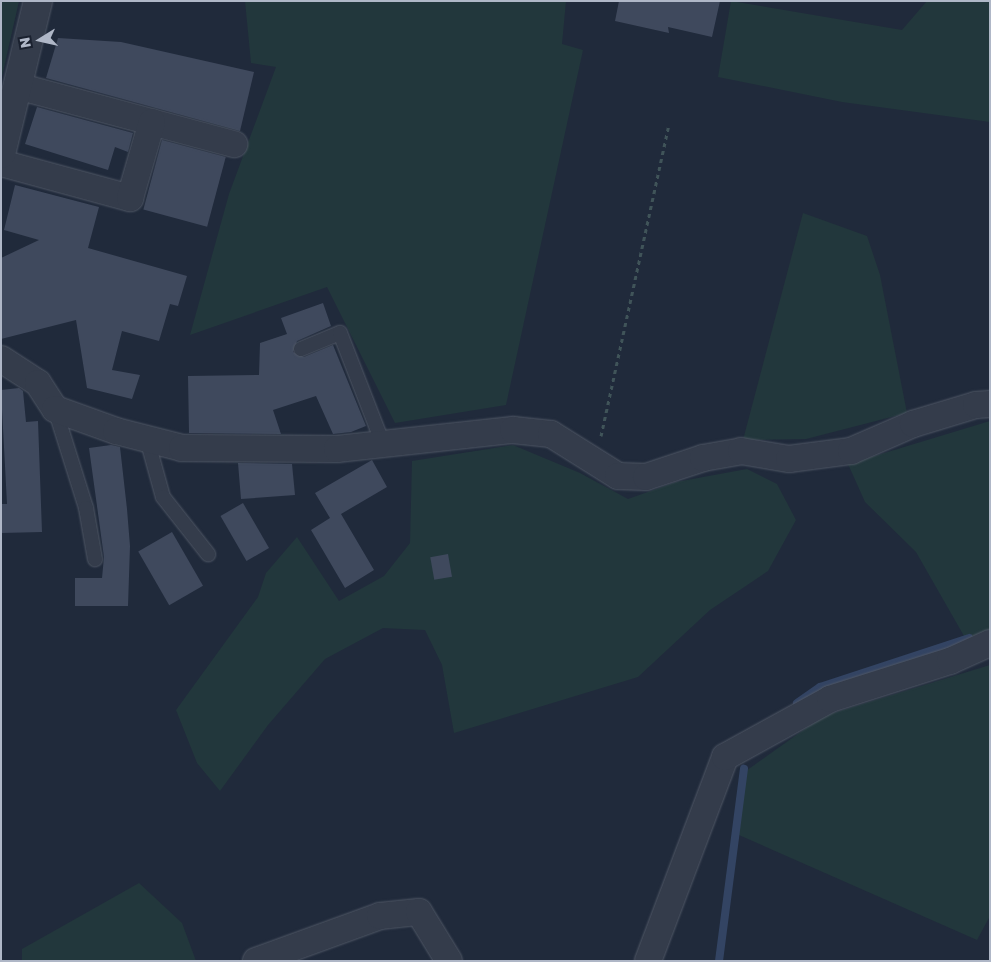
<!DOCTYPE html>
<style>
body{margin:0}
#map{position:relative;width:991px;height:962px;overflow:hidden;background:#202a3b;font-family:"Golos Text",sans-serif}
div>[style]{position:absolute}
.green>*{inset:0;background:#22373c}
.stream>*{height:8px;margin:-4px;padding:0 4px;transform-origin:4px;border-radius:4px;background:#334463}
.building>*{inset:0;background:#3f495d;transform-origin:0 0}
.path>*{height:3px;margin-top:-1.5px;transform-origin:0;background:repeating-linear-gradient(90deg,#405459 0 4px,transparent 0 8px)}
.roads{filter:drop-shadow(0 0 1px #4f5765) drop-shadow(0 0 1px #4f5765)}
.service>*{height:14px;margin:-7px;padding:0 7px;transform-origin:7px;border-radius:7px;background:#343c4b}
.minor>*{height:26px;margin:-13px;padding:0 13px;transform-origin:13px;border-radius:13px;background:#343c4b}
.tertiary>*{height:28px;margin:-14px;padding:0 14px;transform-origin:14px;border-radius:14px;background:#343c4b}
span{translate:-50% -50%;white-space:nowrap;text-align:center;line-height:1.15;-webkit-text-stroke:4px #1a212f;paint-order:stroke}
.frame{position:absolute;inset:0;border:2px solid #afb7c7;pointer-events:none}
.north{position:absolute;left:15px;top:15px;width:50px;height:50px;-webkit-text-stroke:4px #1a212f;paint-order:stroke;rotate:260deg;font-size:14px;font-weight:700;line-height:20px;text-align:center;color:#afb7c7}
.north::after{content:'';display:block;margin:auto;width:18px;height:22px;background:#afb7c7;clip-path:polygon(50% 0,100% 100%,50% 72%,0 100%)}
</style>
<div id="map">
<div class="green">
<div style="clip-path:polygon(1px 1px,19px 1px,1px 81px)"></div>
<div style="clip-path:polygon(245px 1px,566px 1px,562px 44px,583px 50px,506px 405px,395px 423px,327px 287px,190px 335px,229px 194px,276px 67px,251px 63px)"></div>
<div style="clip-path:polygon(731px 1px,902px 30px,927px 1px,990px 1px,990px 122px,842px 102px,718px 77px)"></div>
<div style="clip-path:polygon(803px 213px,867px 236px,880px 275px,907px 413px,806px 439px,743px 440px)"></div>
<div style="clip-path:polygon(990px 421px,990px 631px,968px 643px,916px 552px,865px 502px,848px 464px)"></div>
<div style="clip-path:polygon(513px 445px,580px 473px,628px 499px,676px 482px,747px 469px,777px 484px,796px 520px,768px 571px,710px 610px,638px 677px,454px 733px,442px 665px,425px 630px,383px 628px,325px 659px,268px 725px,220px 791px,197px 763px,176px 710px,258px 597px,266px 573px,297px 537px,339px 601px,384px 576px,410px 543px,412px 461px)"></div>
<div style="clip-path:polygon(990px 665px,990px 916px,977px 940px,732px 832px,743px 773px,823px 716px)"></div>
<div style="clip-path:polygon(139px 883px,182px 923px,196px 961px,22px 961px,22px 949px)"></div>
</div>
<div class="stream">
<div style="left:797px;top:703px;width:28px;rotate:-35deg"></div>
<div style="left:820px;top:687px;width:157px;rotate:-18.2deg"></div>
<div style="left:719px;top:961px;width:194px;rotate:-82.6deg"></div>
</div>
<div class="building">
<div style="clip-path:polygon(619px 1px,720px 1px,712px 37px,668px 27px,669px 33px,615px 21px)"></div>
<div style="clip-path:polygon(58px 38px,121px 42px,254px 72px,240px 131px,46px 78px)"></div>
<div style="clip-path:polygon(37px 107px,133px 133px,128px 152px,115px 147px,108px 170px,25px 144px)"></div>
<div style="left:162px;top:140px;width:66px;height:72px;rotate:15deg"></div>
<div style="clip-path:polygon(15px 185px,99px 207px,88px 248px,187px 276px,178px 306px,170px 304px,159px 341px,122px 331px,112px 370px,140px 375px,132px 399px,87px 388px,76px 320px,1px 339px,1px 258px,39px 240px,4px 230px)"></div>
<div style="clip-path:polygon(323px 303px,331px 326px,297px 341px,293px 352px,304px 357px,333px 345px,366px 426px,351px 432px,333px 434px,316px 396px,273px 410px,281px 434px,189px 433px,188px 376px,259px 375px,260px 343px,287px 334px,281px 318px)"></div>
<div style="clip-path:polygon(19px 388px,23px 391px,26px 422px,38px 421px,42px 532px,1px 533px,1px 504px,7px 504px,1px 390px)"></div>
<div style="clip-path:polygon(111px 445px,120px 447px,127px 509px,130px 546px,128px 606px,75px 606px,75px 578px,102px 578px,104px 557px,89px 448px)"></div>
<div style="clip-path:polygon(372px 460px,387px 487px,341px 514px,374px 570px,345px 588px,311px 530px,330px 518px,315px 493px)"></div>
<div style="clip-path:polygon(238px 463px,292px 464px,295px 495px,241px 499px)"></div>
<div style="left:243px;top:503px;width:52px;height:26px;rotate:60deg"></div>
<div style="left:172px;top:532px;width:62px;height:39px;rotate:60deg"></div>
<div style="left:448px;top:554px;width:23px;height:18px;rotate:80deg"></div>
</div>
<div class="path">
<div style="left:601px;top:436px;width:318px;rotate:-77.7deg"></div>
</div>
<div class="roads">
<div class="service">
<div style="left:301px;top:349px;width:42px;rotate:-22.3deg"></div>
<div style="left:340px;top:333px;width:119px;rotate:68.8deg"></div>
<div style="left:55px;top:409px;width:104px;rotate:72.6deg"></div>
<div style="left:86px;top:508px;width:52px;rotate:80deg"></div>
<div style="left:147px;top:439px;width:60px;rotate:74.6deg"></div>
<div style="left:163px;top:497px;width:73px;rotate:51.7deg"></div>
</div>
<div class="minor">
<div style="left:17px;top:86px;width:225px;rotate:15deg"></div>
<div style="left:1px;top:163px;width:134px;rotate:15.2deg"></div>
<div style="left:130px;top:198px;width:79px;rotate:-73.9deg"></div>
<div style="left:1px;top:359px;width:44px;rotate:33deg"></div>
<div style="left:38px;top:383px;width:31px;rotate:57deg"></div>
<div style="left:55px;top:409px;width:65px;rotate:19.8deg"></div>
<div style="left:116px;top:431px;width:68px;rotate:14.4deg"></div>
<div style="left:182px;top:448px;width:155px;rotate:0.4deg"></div>
<div style="left:337px;top:449px;width:177px;rotate:-6.2deg"></div>
<div style="left:513px;top:430px;width:38px;rotate:6deg"></div>
<div style="left:551px;top:434px;width:79px;rotate:32.1deg"></div>
<div style="left:618px;top:476px;width:28px;rotate:2deg"></div>
<div style="left:646px;top:477px;width:60px;rotate:-18.4deg"></div>
<div style="left:703px;top:458px;width:39px;rotate:-10deg"></div>
<div style="left:741px;top:451px;width:49px;rotate:9.5deg"></div>
<div style="left:789px;top:459px;width:63px;rotate:-7.4deg"></div>
<div style="left:851px;top:451px;width:68px;rotate:-23.5deg"></div>
<div style="left:913px;top:424px;width:66px;rotate:-16.8deg"></div>
<div style="left:976px;top:405px;width:14px;rotate:-4deg"></div>
<div style="left:256px;top:961px;width:132px;rotate:-19.9deg"></div>
<div style="left:380px;top:916px;width:39px;rotate:-6deg"></div>
<div style="left:419px;top:912px;width:57px;rotate:58.5deg"></div>
<div style="left:648px;top:961px;width:218px;rotate:-69.3deg"></div>
<div style="left:725px;top:757px;width:120px;rotate:-28.9deg"></div>
<div style="left:830px;top:699px;width:126px;rotate:-17.6deg"></div>
<div style="left:950px;top:661px;width:44px;rotate:-24.2deg"></div>
</div>
<div class="tertiary">
<div style="left:1px;top:154px;width:157px;rotate:-76.4deg"></div>
</div>
</div>
<div class="frame"></div>
<div class="north">N</div>
</div>
